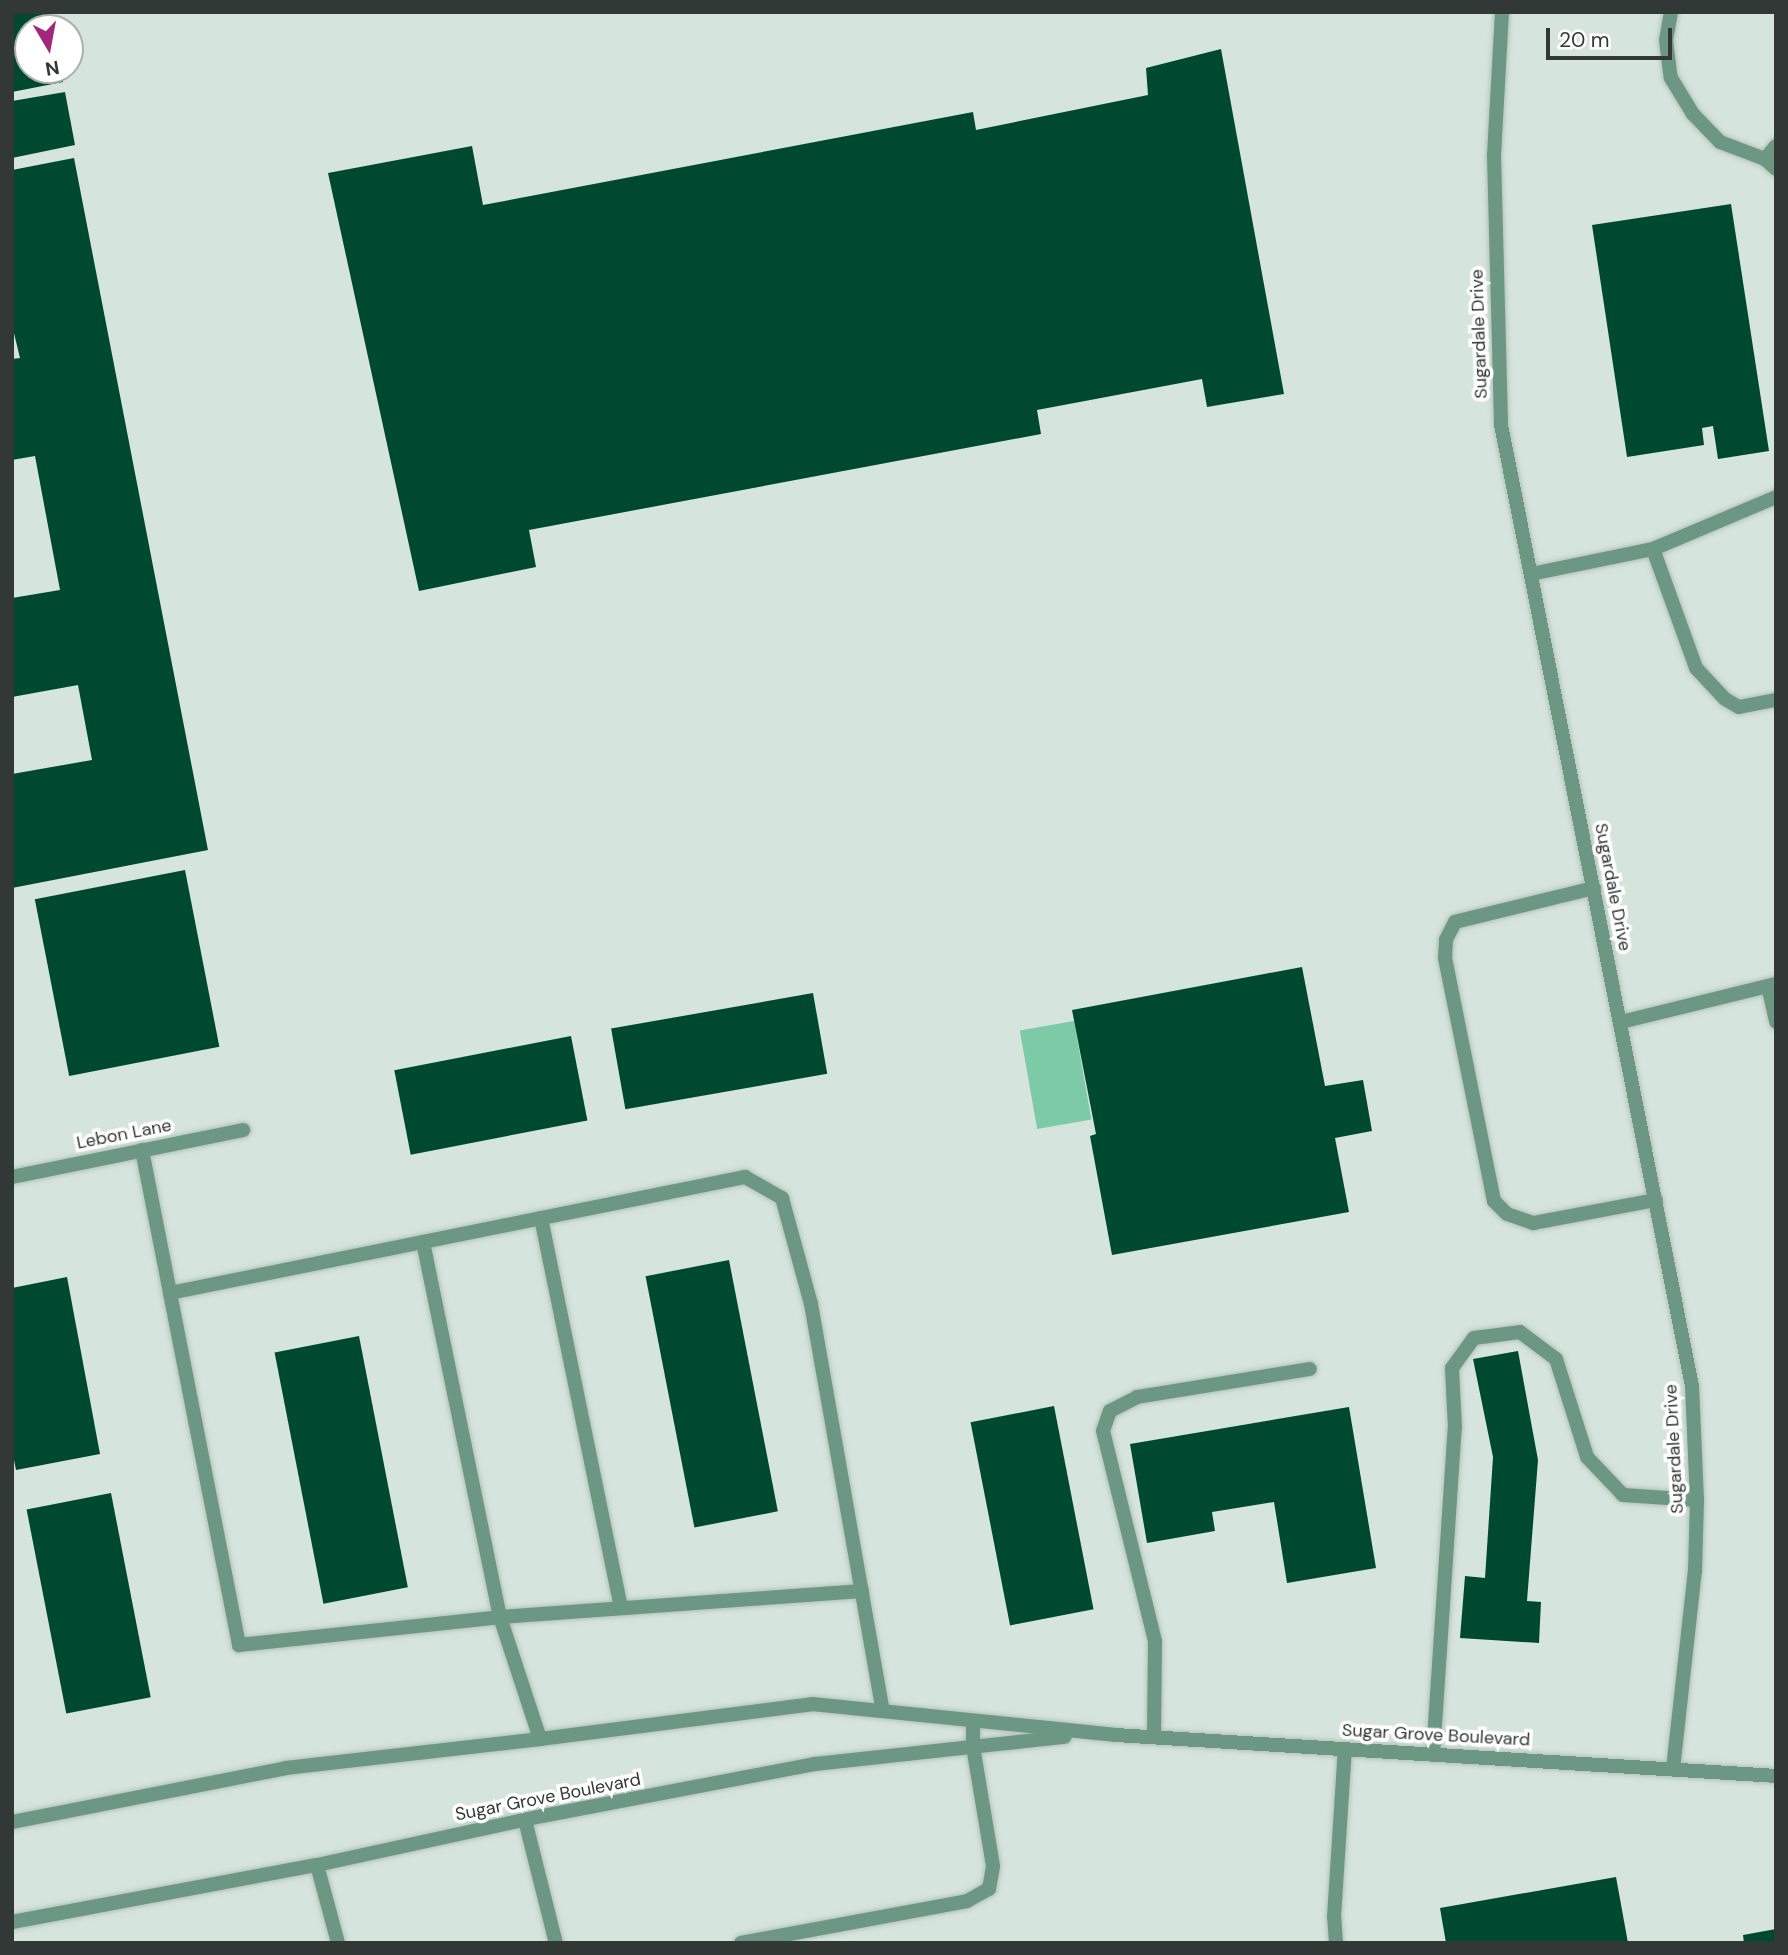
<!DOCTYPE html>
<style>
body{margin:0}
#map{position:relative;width:1788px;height:1955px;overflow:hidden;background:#d5e4dc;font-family:"DM Sans",sans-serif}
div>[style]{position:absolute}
.green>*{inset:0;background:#7dcaa7;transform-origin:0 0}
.building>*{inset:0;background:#004931;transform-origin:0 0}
.roads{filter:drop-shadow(0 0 2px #b4c2bb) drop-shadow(0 0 2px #b4c2bb)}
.service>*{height:14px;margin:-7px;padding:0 7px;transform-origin:7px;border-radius:7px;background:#6c9883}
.minor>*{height:14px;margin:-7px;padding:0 7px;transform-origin:7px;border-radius:7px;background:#6c9883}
.tertiary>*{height:14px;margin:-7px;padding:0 7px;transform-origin:7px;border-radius:7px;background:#6c9883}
span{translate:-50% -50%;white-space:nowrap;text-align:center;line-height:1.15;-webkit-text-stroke:7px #fff;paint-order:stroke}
.street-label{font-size:18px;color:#323835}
.frame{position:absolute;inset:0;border:14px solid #323835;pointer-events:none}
.north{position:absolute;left:14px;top:14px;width:70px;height:70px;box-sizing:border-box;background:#fff;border:2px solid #adafae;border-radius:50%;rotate:170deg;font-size:19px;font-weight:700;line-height:28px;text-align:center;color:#323835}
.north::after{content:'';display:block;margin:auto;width:24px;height:32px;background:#a2277c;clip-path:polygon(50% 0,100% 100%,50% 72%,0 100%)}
.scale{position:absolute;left:1546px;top:28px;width:126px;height:32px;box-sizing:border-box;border:4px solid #323835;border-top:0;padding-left:9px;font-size:21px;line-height:24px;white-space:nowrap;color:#323835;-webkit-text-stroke:5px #fff;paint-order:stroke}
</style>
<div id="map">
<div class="green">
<div style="left:1074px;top:1021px;width:100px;height:55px;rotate:80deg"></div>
</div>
<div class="building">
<div style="clip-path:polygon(12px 12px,49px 12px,52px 28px,28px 28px,28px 70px,61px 70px,63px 82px,12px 92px)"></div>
<div style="clip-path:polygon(1221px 49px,1284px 394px,1207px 407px,1202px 379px,1037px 410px,1041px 434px,529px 530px,536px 567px,419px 591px,328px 173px,472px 146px,483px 205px,973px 112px,976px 130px,1148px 95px,1146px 68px)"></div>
<div style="clip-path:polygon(65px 92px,75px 145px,12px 158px,12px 101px)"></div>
<div style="clip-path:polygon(74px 158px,208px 850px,12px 888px,12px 774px,92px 760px,78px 685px,12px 697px,12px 598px,60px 590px,35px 456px,12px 460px,12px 359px,20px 358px,12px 325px,12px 170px)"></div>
<div style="clip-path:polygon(1731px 204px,1769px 451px,1718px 459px,1713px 426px,1702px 428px,1704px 445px,1627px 457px,1592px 225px)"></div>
<div style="left:185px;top:870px;width:180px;height:153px;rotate:79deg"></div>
<div style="clip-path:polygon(1302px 967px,1325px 1086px,1363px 1080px,1372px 1131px,1335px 1138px,1349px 1212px,1112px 1255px,1090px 1136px,1096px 1134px,1072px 1010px)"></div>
<div style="left:813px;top:993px;width:82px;height:205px;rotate:80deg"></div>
<div style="left:571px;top:1036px;width:86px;height:180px;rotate:79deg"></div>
<div style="left:729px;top:1260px;width:256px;height:85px;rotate:79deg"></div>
<div style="clip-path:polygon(67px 1277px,100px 1454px,16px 1470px,12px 1450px,12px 1288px)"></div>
<div style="left:359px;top:1336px;width:256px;height:86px;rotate:79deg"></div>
<div style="clip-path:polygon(1518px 1351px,1538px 1460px,1527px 1601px,1541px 1602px,1539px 1643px,1460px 1638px,1465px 1576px,1485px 1578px,1493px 1457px,1473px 1359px)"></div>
<div style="left:1054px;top:1406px;width:207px;height:85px;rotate:79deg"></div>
<div style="clip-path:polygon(1349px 1407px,1376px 1568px,1287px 1583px,1274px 1502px,1212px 1512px,1215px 1531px,1147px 1543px,1130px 1444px)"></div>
<div style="left:111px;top:1493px;width:208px;height:86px;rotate:79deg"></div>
<div style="clip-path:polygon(1616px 1877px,1628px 1943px,1446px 1943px,1440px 1908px)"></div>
<div style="clip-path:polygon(1776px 1929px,1776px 1943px,1744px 1943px,1743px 1935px)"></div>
</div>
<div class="roads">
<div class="service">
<div style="left:1671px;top:12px;width:28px;rotate:100deg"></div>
<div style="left:1666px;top:40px;width:38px;rotate:83deg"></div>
<div style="left:1671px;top:78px;width:42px;rotate:58.6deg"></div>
<div style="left:1693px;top:114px;width:39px;rotate:46deg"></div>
<div style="left:1720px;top:142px;width:48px;rotate:20.7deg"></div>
<div style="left:1765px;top:159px;width:15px;rotate:42deg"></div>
<div style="left:1765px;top:159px;width:17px;rotate:-50deg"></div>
<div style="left:1653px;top:549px;width:127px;rotate:70.1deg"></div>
<div style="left:1696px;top:668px;width:42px;rotate:46.9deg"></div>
<div style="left:1725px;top:699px;width:16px;rotate:30deg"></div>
<div style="left:1739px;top:707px;width:38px;rotate:-11deg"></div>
<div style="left:1531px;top:574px;width:125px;rotate:-11.6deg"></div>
<div style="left:1653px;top:549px;width:134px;rotate:-22.9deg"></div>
<div style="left:1594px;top:888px;width:143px;rotate:166.3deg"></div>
<div style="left:1455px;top:922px;width:20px;rotate:117deg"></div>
<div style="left:1446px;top:940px;width:18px;rotate:93deg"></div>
<div style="left:1445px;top:958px;width:248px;rotate:78.6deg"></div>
<div style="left:1494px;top:1201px;width:18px;rotate:45deg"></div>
<div style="left:1507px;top:1214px;width:28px;rotate:19deg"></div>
<div style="left:1533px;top:1223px;width:125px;rotate:-10.6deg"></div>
<div style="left:1768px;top:986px;width:37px;rotate:77deg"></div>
<div style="left:1621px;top:1022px;width:160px;rotate:-13.8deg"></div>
<div style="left:142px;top:1150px;width:146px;rotate:78.9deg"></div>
<div style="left:170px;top:1293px;width:587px;rotate:-11.41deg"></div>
<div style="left:745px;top:1177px;width:43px;rotate:29.6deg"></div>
<div style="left:782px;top:1198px;width:110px;rotate:74.7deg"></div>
<div style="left:811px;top:1304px;width:413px;rotate:80deg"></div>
<div style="left:541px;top:1218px;width:398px;rotate:78.4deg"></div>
<div style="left:423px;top:1242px;width:383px;rotate:78.4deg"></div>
<div style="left:500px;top:1617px;width:128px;rotate:71.8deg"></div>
<div style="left:170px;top:1293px;width:359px;rotate:78.9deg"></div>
<div style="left:239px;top:1645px;width:262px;rotate:-6.1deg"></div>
<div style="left:500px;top:1617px;width:363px;rotate:-4.1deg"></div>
<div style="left:1154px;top:1737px;width:96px;rotate:-89.4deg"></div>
<div style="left:1155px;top:1641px;width:216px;rotate:-103.9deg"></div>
<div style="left:1103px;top:1431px;width:21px;rotate:-71deg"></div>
<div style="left:1110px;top:1411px;width:30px;rotate:-27deg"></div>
<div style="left:1137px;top:1397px;width:175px;rotate:-9.2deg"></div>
<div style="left:1433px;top:1755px;width:328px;rotate:-86.2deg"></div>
<div style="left:1455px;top:1428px;width:60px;rotate:-92.9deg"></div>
<div style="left:1452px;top:1368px;width:37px;rotate:-54deg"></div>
<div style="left:1474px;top:1338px;width:46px;rotate:-7.4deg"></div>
<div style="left:1520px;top:1332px;width:45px;rotate:36.9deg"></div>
<div style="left:1556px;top:1359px;width:103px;rotate:72.4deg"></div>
<div style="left:1587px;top:1457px;width:52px;rotate:46.5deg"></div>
<div style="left:1623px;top:1495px;width:74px;rotate:3.9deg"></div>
<div style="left:525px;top:1820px;width:127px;rotate:75.9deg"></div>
<div style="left:317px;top:1865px;width:81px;rotate:74.9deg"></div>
<div style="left:741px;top:1943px;width:230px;rotate:-10.5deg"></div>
<div style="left:967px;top:1901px;width:25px;rotate:-29deg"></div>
<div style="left:989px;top:1889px;width:23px;rotate:-80deg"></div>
<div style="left:993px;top:1866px;width:121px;rotate:-99.5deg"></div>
<div style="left:973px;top:1747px;width:26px;rotate:-90deg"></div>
</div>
<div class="minor">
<div style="left:1502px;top:12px;width:143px;rotate:93.2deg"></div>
<div style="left:1494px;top:155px;width:270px;rotate:88.5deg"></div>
<div style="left:1501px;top:425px;width:980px;rotate:78.76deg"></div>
<div style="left:1692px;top:1386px;width:114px;rotate:87.5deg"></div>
<div style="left:1697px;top:1500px;width:70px;rotate:91.6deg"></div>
<div style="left:1695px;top:1570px;width:199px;rotate:96.3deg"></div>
<div style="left:12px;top:1177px;width:236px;rotate:-11.5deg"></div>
<div style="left:1336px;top:1943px;width:26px;rotate:-94deg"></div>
<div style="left:1334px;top:1917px;width:168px;rotate:-86.3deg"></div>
</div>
<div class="tertiary">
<div style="left:12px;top:1822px;width:279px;rotate:-11.1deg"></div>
<div style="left:286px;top:1768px;width:256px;rotate:-6.5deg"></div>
<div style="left:540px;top:1739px;width:274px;rotate:-7.3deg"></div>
<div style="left:812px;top:1704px;width:306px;rotate:5.8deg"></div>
<div style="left:1116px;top:1735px;width:661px;rotate:3.55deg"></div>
<div style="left:12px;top:1922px;width:310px;rotate:-10.6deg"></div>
<div style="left:317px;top:1865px;width:230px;rotate:-12.3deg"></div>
<div style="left:542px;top:1816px;width:278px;rotate:-10.8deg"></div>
<div style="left:815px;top:1764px;width:251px;rotate:-6.2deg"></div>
</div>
</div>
<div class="street-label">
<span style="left:1479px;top:334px;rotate:-92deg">Sugardale Drive</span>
<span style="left:1613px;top:887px;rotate:79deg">Sugardale Drive</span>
<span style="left:124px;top:1134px;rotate:-11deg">Lebon Lane</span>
<span style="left:1674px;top:1449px;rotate:-93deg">Sugardale Drive</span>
<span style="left:1436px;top:1735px;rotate:3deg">Sugar Grove Boulevard</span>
<span style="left:548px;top:1797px;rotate:-11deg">Sugar Grove Boulevard</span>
</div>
<div class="frame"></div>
<div class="north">N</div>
<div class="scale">20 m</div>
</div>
